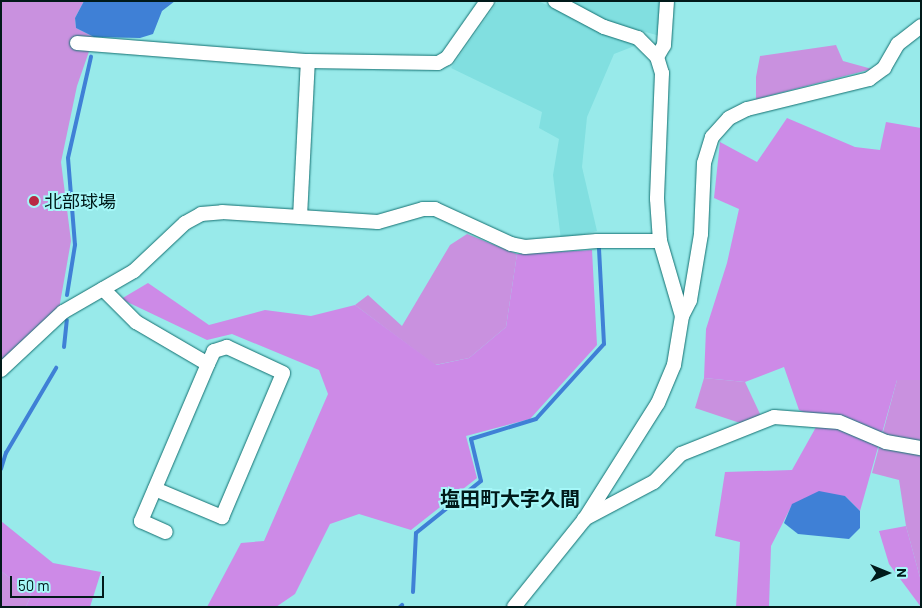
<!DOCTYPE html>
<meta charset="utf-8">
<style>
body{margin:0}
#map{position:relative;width:922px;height:608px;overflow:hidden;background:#98eaea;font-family:Barlow,"Noto Sans JP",sans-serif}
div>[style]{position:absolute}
.built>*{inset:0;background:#81dfe0}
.green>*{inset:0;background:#c991df}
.forest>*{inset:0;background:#cd8ae7}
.water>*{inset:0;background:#3f80d6}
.stream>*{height:4px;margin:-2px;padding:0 2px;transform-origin:2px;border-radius:2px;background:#3f80d6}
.roads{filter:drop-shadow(0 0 1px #137071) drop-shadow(0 0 1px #137071)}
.minor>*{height:14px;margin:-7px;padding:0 7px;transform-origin:7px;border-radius:7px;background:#fff}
.dots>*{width:14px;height:14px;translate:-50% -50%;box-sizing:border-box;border:2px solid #a5f7f8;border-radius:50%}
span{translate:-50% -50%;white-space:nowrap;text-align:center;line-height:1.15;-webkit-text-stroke:4px #a5f7f8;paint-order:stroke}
.poi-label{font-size:18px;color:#011a1a}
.left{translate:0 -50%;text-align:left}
.quarter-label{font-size:20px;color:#011a1a;font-weight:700}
.frame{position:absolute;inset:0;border:2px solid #011a1a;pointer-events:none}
.north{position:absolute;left:862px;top:548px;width:50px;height:50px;-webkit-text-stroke:4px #a5f7f8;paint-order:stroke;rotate:90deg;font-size:14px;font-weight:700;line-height:20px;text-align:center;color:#011a1a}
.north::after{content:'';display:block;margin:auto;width:18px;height:22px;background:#011a1a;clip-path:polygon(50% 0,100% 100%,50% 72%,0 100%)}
.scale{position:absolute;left:10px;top:576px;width:94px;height:22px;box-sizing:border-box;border:2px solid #011a1a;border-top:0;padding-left:6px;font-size:15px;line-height:18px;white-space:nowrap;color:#011a1a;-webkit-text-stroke:4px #a5f7f8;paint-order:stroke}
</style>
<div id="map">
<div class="built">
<div style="clip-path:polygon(498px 1px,538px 1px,637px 45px,614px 54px,587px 117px,582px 167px,597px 231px,561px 240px,553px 175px,559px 139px,539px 128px,542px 112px,451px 68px)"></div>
<div style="clip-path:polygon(569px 1px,662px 1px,660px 36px,606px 21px)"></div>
</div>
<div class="green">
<div style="clip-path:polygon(1px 1px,84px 1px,75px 18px,76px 28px,94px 37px,77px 86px,61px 162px,71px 241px,59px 309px,1px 361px)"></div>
<div style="clip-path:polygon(836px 45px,843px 61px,872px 69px,756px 99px,756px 77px,760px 56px)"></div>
<div style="clip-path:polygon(467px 234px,517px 254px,506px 327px,469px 358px,435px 365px,355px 305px,368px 295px,402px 326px,450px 245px)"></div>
<div style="clip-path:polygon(704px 378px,745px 382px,761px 416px,743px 424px,695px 408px)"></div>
<div style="clip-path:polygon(897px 380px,921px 380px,921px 581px,906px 526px,899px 480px,872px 473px)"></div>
<div style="clip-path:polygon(1px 571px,31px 595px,26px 607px,1px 607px)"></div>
</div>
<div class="forest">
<div style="clip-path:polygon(787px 118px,855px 147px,880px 150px,886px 122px,921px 128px,921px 380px,897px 380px,860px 511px,845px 496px,792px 505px,771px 546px,769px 607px,736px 607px,740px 542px,715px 536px,725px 472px,792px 470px,820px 420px,799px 410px,784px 367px,745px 382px,704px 378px,706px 329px,727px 263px,739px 209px,714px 198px,720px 142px,757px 162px)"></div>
<div style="clip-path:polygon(592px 250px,597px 345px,530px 419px,466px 436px,477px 478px,411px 530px,359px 514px,330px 524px,295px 594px,276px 607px,207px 607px,241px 543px,264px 541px,328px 394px,319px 370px,232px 334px,207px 340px,121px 299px,148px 283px,209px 325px,265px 310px,311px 316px,355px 305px,436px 365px,469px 358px,506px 327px,517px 254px)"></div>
<div style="clip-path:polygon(1px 521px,53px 563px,101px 572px,90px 607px,26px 607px,31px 595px,1px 571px)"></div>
<div style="clip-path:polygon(906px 526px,921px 581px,921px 607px,889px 564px,879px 531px)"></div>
</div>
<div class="water">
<div style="clip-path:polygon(84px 1px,175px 1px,162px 11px,153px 34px,140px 38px,94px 37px,76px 28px,75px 18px)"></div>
<div style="clip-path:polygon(819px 491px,845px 496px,860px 511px,860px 528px,849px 539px,798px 534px,784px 523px,792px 504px)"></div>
</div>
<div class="stream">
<div style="left:67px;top:295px;width:51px;rotate:-80.9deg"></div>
<div style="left:75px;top:245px;width:87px;rotate:-94.6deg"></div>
<div style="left:68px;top:158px;width:104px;rotate:-77.2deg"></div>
<div style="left:64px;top:347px;width:27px;rotate:-84deg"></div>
<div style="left:1px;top:469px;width:17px;rotate:-73deg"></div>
<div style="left:6px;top:453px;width:99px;rotate:-59.5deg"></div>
<div style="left:413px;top:592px;width:59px;rotate:-87.1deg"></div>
<div style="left:416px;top:533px;width:83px;rotate:-38.7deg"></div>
<div style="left:481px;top:481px;width:43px;rotate:-103.4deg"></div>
<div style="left:471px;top:439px;width:68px;rotate:-17.1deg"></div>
<div style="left:536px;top:419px;width:101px;rotate:-47.8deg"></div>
<div style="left:604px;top:344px;width:96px;rotate:-93deg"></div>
<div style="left:400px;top:607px;width:3px;rotate:-45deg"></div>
</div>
<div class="roads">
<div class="minor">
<div style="left:555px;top:1px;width:55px;rotate:28deg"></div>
<div style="left:604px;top:27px;width:36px;rotate:18deg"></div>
<div style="left:638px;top:38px;width:27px;rotate:45deg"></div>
<div style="left:657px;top:57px;width:17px;rotate:73deg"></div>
<div style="left:662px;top:73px;width:126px;rotate:92.3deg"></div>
<div style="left:657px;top:199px;width:42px;rotate:85.9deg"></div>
<div style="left:660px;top:241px;width:78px;rotate:73.7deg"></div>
<div style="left:77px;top:43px;width:232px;rotate:4.5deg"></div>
<div style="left:308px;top:61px;width:130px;rotate:0.9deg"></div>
<div style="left:438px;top:63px;width:10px;rotate:-29deg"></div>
<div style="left:447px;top:58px;width:70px;rotate:-54.9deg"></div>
<div style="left:657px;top:57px;width:14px;rotate:-60deg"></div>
<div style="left:664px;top:45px;width:44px;rotate:-86.1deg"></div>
<div style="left:300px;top:217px;width:156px;rotate:-87.1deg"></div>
<div style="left:103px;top:289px;width:47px;rotate:45deg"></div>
<div style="left:136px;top:322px;width:83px;rotate:30.3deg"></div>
<div style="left:208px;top:364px;width:171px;rotate:113.1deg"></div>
<div style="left:141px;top:521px;width:27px;rotate:24deg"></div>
<div style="left:1px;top:370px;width:85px;rotate:-43.1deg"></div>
<div style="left:63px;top:312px;width:82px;rotate:-30deg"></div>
<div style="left:134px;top:271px;width:70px;rotate:-43.3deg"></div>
<div style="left:185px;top:223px;width:18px;rotate:-29deg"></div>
<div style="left:201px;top:214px;width:21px;rotate:-5deg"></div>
<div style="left:222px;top:212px;width:156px;rotate:3.7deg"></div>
<div style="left:378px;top:222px;width:47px;rotate:-16.1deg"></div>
<div style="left:423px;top:209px;width:12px"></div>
<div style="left:435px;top:209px;width:84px;rotate:24.7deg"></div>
<div style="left:511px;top:244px;width:14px;rotate:12deg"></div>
<div style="left:525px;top:247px;width:72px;rotate:-4.8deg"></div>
<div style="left:597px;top:241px;width:63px"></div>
<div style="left:155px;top:489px;width:73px;rotate:22.7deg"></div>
<div style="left:222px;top:517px;width:156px;rotate:-67deg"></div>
<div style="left:283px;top:373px;width:62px;rotate:-155.1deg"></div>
<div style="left:227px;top:347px;width:14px;rotate:163deg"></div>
<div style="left:214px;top:351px;width:14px;rotate:115deg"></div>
<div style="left:584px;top:519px;width:79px;rotate:-27.9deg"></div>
<div style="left:654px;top:482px;width:39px;rotate:-46deg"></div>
<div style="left:681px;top:454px;width:100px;rotate:-21.7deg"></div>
<div style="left:774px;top:417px;width:65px;rotate:4.4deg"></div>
<div style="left:839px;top:422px;width:51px;rotate:23.1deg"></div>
<div style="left:886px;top:442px;width:36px;rotate:10deg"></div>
<div style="left:514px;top:607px;width:112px;rotate:-51.2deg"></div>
<div style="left:584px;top:520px;width:138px;rotate:-57.7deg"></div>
<div style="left:658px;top:403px;width:41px;rotate:-67.2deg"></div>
<div style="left:674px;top:365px;width:50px;rotate:-80.7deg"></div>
<div style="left:682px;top:316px;width:18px;rotate:-63deg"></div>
<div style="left:690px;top:300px;width:67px;rotate:-80.5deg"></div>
<div style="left:701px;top:234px;width:71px;rotate:-87.6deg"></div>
<div style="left:704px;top:163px;width:27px;rotate:-73deg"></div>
<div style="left:712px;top:137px;width:25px;rotate:-48deg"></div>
<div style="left:729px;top:118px;width:20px;rotate:-27deg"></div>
<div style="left:747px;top:109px;width:126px;rotate:-13.8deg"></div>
<div style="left:869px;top:79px;width:19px;rotate:-36deg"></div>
<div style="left:884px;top:68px;width:28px;rotate:-60deg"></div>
<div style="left:898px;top:44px;width:29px;rotate:-38deg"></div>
</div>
</div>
<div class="dots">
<div style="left:34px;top:201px;background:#b92843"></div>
</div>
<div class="poi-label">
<span class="left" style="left:44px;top:201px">北部球場</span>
</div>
<div class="quarter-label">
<span style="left:510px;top:498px">塩田町大字久間</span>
</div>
<div class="frame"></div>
<div class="north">N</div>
<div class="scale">50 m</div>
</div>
